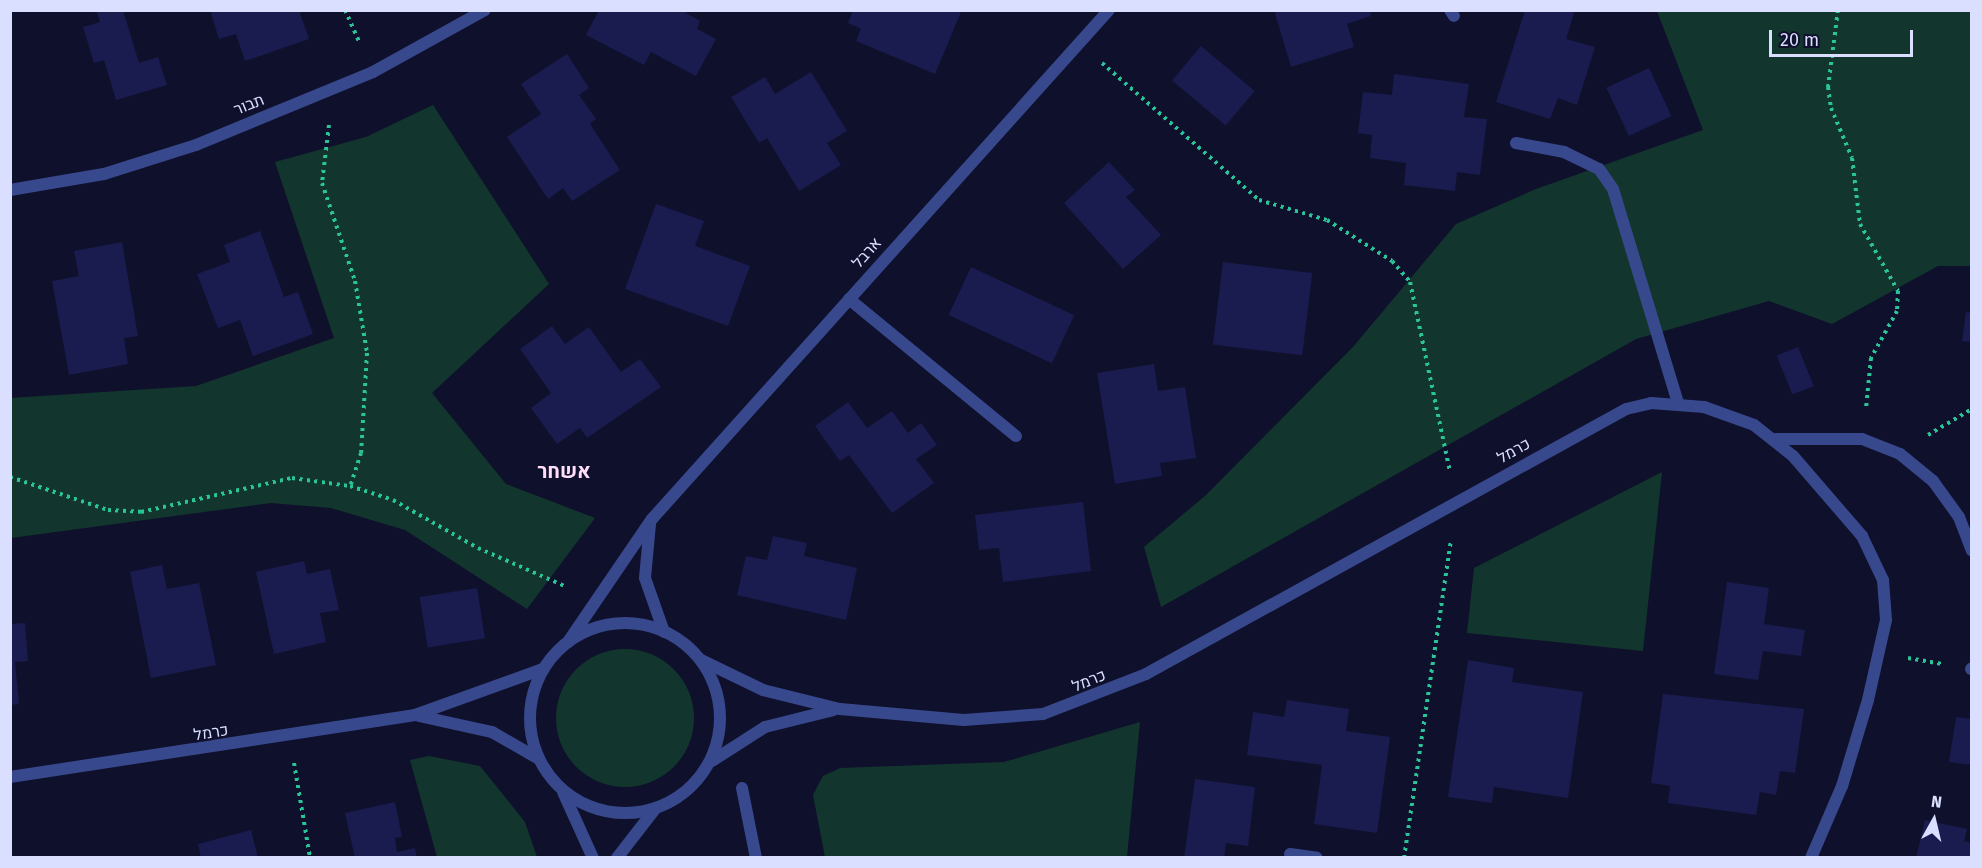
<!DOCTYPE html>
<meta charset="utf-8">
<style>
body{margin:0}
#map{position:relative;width:1982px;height:868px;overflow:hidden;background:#0f112c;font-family:"Fira Sans",Heebo,sans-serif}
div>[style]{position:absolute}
.green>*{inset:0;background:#12362d}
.round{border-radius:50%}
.building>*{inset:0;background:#1a1b4e;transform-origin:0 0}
.path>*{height:4px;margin-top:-2px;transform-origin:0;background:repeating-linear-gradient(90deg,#29c498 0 3px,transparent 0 7.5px)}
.service>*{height:12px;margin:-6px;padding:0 6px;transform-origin:6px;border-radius:6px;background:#38488d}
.minor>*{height:12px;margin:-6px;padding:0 6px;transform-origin:6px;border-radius:6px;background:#38488d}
.minor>.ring{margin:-6px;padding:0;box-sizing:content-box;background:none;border:12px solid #38488d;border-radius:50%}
span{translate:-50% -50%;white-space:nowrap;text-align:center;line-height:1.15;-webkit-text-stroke:4.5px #0f112c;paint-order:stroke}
.street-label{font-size:16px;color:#dadeff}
.quarter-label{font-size:20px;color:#ffdcfa;font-weight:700}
.frame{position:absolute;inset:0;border:12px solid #dadeff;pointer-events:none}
.north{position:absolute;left:1904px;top:790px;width:60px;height:60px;-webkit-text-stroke:4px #0f112c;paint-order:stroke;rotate:8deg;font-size:16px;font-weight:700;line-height:24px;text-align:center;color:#dadeff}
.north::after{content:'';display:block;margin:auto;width:21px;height:27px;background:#dadeff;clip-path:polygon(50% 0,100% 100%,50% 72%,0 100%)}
.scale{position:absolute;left:1769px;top:30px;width:144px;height:27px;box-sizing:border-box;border:3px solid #dadeff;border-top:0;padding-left:8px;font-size:18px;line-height:21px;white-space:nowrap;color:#dadeff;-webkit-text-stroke:4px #0f112c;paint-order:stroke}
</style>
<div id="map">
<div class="green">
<div style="clip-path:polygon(1657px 11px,1971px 11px,1971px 266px,1938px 266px,1832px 324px,1769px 301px,1636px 339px,1161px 607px,1144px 547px,1205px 496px,1353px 347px,1456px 224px,1536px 189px,1703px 130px)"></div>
<div style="clip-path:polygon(433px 105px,549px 284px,432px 393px,506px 484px,595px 518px,527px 609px,405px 530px,331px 508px,271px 503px,11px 538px,11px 398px,196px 386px,334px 338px,275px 162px,366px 137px)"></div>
<div style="clip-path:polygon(1662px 472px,1643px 651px,1467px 633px,1474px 568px)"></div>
<div class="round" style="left:556px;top:649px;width:138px;height:138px"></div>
<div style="clip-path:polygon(1140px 722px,1127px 857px,825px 857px,813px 795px,823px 776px,840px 768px,1004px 762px)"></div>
<div style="clip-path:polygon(429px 756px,480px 766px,525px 822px,537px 857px,437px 857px,410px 760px)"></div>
</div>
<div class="building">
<div style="clip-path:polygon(96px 10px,123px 10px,139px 63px,158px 57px,167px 85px,116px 100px,104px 60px,94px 63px,83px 27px,100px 22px)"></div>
<div style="clip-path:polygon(210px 10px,299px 10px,309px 39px,245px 61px,236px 34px,219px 39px)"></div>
<div style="clip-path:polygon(599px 10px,681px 10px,700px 21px,697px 29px,716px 39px,696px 76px,651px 52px,644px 65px,586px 35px)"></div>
<div style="clip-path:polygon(853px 10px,956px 10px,961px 12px,935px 74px,856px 41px,861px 29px,848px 23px)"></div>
<div style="clip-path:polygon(1274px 10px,1370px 10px,1371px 16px,1347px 24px,1354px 47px,1291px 67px)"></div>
<div style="clip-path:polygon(1525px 10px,1575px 10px,1566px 39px,1595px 47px,1577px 105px,1558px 98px,1550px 119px,1496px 102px)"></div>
<div style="left:1201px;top:46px;width:70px;height:45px;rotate:40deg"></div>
<div style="clip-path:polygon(567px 54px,589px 88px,579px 95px,596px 119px,590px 124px,620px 170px,572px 201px,563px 188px,548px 199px,507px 137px,541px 114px,521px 84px)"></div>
<div style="left:1649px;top:68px;width:53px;height:47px;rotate:65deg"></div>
<div style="clip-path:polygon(811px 72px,847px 131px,827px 143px,841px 165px,799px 191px,767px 138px,759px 143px,731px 97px,765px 77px,775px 94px)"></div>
<div style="clip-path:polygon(1394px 74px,1469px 84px,1464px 117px,1487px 119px,1480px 175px,1457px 172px,1455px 191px,1404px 185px,1406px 163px,1370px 158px,1372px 135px,1358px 133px,1363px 92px,1392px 95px)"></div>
<div style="clip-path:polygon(1109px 162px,1135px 190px,1126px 197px,1161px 235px,1123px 269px,1064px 203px)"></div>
<div style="clip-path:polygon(656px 204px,704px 221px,695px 246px,750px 266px,728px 326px,625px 289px)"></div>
<div style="clip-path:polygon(260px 231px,284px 297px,298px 292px,313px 334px,253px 356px,240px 320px,218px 328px,197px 274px,230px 262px,224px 245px)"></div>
<div style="clip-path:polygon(122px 242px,138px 336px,124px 338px,128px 364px,69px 375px,52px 281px,79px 276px,74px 251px)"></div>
<div style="left:1223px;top:262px;width:90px;height:83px;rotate:7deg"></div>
<div style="left:971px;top:267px;width:114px;height:53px;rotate:25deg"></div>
<div style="clip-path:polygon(1966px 312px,1972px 313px,1972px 342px,1962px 341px)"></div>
<div style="clip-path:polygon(552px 326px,565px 344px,589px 327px,621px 372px,640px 359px,661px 387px,587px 438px,580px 428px,557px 444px,531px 408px,551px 393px,520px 349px)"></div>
<div style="left:1798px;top:347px;width:42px;height:23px;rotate:68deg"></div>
<div style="clip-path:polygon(1154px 364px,1158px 391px,1185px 387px,1196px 458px,1160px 463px,1162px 476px,1115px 484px,1097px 373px)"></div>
<div style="clip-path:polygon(848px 402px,867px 428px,892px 411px,908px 433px,921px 423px,937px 445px,916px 459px,934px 483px,892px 513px,849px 455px,840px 461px,815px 426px)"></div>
<div style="clip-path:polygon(1083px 502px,1091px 571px,1003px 582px,999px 548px,979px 550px,975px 515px)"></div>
<div style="clip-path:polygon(773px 536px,807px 543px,804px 556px,857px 568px,846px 620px,737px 595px,746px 556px,767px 560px)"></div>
<div style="clip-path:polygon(304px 561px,307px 574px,330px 569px,339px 610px,320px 613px,326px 642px,274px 654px,256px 572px)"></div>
<div style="clip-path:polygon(162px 565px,167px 589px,199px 583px,216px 665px,151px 678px,130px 572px)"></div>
<div style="clip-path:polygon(1727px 582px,1769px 588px,1764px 624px,1805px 630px,1801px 656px,1763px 651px,1758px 680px,1714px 674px)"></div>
<div style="left:477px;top:588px;width:51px;height:58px;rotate:81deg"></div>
<div style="clip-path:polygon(25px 623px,28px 661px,15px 662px,19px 704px,10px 705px,10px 624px)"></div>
<div style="clip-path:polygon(1468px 660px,1514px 668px,1512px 682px,1583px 692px,1568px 798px,1494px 787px,1492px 803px,1448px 797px)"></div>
<div style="clip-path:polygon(1663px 694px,1804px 709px,1795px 773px,1780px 771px,1776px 795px,1760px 792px,1756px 815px,1668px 803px,1670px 786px,1651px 783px)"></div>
<div style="clip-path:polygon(1287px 700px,1349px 709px,1346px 731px,1390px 737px,1377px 833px,1314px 824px,1322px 765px,1247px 755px,1253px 712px,1284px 717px)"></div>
<div style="clip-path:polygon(1956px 717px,1972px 719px,1972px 765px,1949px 762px)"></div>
<div style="clip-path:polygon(1195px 779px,1255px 787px,1248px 846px,1226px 843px,1224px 858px,1184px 858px)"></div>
<div style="clip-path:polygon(395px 802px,402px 837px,395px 838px,397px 852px,415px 848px,417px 858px,355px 858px,345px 813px)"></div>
<div style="clip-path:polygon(1925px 820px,1967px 829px,1964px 841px,1972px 843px,1972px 858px,1916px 858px)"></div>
<div style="clip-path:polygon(251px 830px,258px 858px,201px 858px,198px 844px)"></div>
</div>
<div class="path">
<div style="left:345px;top:10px;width:36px;rotate:66deg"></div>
<div style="left:1838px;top:10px;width:78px;rotate:97.4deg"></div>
<div style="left:1828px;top:87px;width:21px;rotate:82deg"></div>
<div style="left:1831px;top:108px;width:54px;rotate:67.2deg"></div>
<div style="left:1852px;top:158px;width:66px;rotate:83.1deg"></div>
<div style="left:1860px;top:224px;width:77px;rotate:60.4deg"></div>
<div style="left:1898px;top:291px;width:20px;rotate:93deg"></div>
<div style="left:1897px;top:311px;width:54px;rotate:119deg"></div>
<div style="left:1871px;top:358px;width:50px;rotate:95.7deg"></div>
<div style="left:1102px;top:63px;width:208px;rotate:41.1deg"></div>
<div style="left:1259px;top:200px;width:71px;rotate:16.4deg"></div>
<div style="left:1327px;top:220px;width:77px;rotate:32.2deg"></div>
<div style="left:1392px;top:261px;width:28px;rotate:49deg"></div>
<div style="left:1410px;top:282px;width:194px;rotate:78.1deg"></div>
<div style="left:329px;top:125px;width:58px;rotate:96.9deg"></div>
<div style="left:322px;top:183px;width:103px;rotate:71.4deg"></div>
<div style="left:355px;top:281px;width:73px;rotate:80.5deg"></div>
<div style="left:367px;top:353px;width:100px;rotate:93.4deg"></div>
<div style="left:361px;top:453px;width:35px;rotate:108deg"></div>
<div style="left:1928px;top:435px;width:51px;rotate:-30.6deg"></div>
<div style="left:10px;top:477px;width:103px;rotate:18.6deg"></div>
<div style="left:108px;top:510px;width:33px;rotate:3deg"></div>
<div style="left:141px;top:512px;width:155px;rotate:-12.7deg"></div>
<div style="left:292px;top:478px;width:59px;rotate:7.9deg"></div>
<div style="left:350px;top:486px;width:45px;rotate:18deg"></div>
<div style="left:393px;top:500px;width:98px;rotate:29.5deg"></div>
<div style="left:478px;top:548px;width:97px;rotate:23.7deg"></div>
<div style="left:1908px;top:658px;width:35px;rotate:10deg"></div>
<div style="left:294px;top:763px;width:96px;rotate:80.4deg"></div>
<div style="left:1404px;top:858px;width:320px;rotate:-81.6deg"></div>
</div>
<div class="service">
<div style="left:1450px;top:10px;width:7px;rotate:56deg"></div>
<div style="left:1516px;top:143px;width:49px;rotate:10.6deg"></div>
<div style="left:1564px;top:152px;width:39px;rotate:26deg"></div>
<div style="left:1599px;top:169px;width:24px;rotate:55deg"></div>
<div style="left:1613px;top:189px;width:224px;rotate:73.1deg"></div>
<div style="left:849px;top:299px;width:216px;rotate:39.4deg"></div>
<div style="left:1775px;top:439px;width:87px"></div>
<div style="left:1862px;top:439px;width:41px;rotate:21.5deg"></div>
<div style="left:1900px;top:454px;width:43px;rotate:39.3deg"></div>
<div style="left:1933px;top:481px;width:44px;rotate:54.2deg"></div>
<div style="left:1959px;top:517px;width:36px;rotate:69deg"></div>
<div style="left:1971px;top:669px;width:1px;rotate:-45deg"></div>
<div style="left:742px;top:788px;width:71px;rotate:78.7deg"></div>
</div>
<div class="minor">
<div style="left:10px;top:190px;width:95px;rotate:-9.7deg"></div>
<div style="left:104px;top:174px;width:96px;rotate:-17.5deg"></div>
<div style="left:196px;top:145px;width:191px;rotate:-22.4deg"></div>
<div style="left:373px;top:72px;width:128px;rotate:-29deg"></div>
<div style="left:650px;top:524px;width:54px;rotate:95.3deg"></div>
<div style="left:645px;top:578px;width:57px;rotate:70.6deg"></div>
<div class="ring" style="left:530px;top:623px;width:178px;height:178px"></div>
<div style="left:568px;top:642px;width:149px;rotate:-55.7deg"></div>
<div style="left:652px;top:519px;width:684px;rotate:-48.08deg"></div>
<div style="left:701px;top:660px;width:69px;rotate:25.8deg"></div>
<div style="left:763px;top:690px;width:79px;rotate:13.9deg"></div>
<div style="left:840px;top:709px;width:124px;rotate:5.1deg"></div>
<div style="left:964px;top:720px;width:79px;rotate:-4.3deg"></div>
<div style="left:1043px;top:714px;width:110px;rotate:-21.2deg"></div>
<div style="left:1146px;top:674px;width:548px;rotate:-28.9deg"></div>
<div style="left:1626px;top:409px;width:26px;rotate:-13deg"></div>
<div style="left:1651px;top:403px;width:53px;rotate:4.3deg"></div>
<div style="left:1704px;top:407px;width:53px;rotate:19.8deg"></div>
<div style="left:1754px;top:425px;width:50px;rotate:38.5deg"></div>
<div style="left:1793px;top:456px;width:106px;rotate:49.2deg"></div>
<div style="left:1862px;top:536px;width:49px;rotate:64.5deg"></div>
<div style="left:1883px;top:580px;width:40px;rotate:85.7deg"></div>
<div style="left:1886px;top:620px;width:82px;rotate:102.7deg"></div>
<div style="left:1868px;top:700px;width:90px;rotate:106.8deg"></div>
<div style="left:1842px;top:786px;width:78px;rotate:113.3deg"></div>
<div style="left:419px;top:716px;width:75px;rotate:12.4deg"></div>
<div style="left:492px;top:732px;width:54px;rotate:29.9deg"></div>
<div style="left:712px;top:761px;width:63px;rotate:-32.7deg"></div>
<div style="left:765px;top:727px;width:70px;rotate:-14deg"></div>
<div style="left:10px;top:777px;width:410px;rotate:-8.7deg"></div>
<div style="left:415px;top:715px;width:136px;rotate:-19.8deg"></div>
<div style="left:563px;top:792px;width:72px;rotate:65.6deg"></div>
<div style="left:1290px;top:854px;width:27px;rotate:8deg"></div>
<div style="left:617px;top:858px;width:62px;rotate:-52.2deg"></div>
</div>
<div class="street-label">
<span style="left:249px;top:105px;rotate:-22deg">תבור</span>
<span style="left:867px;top:253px;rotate:-48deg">ארבל</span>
<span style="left:1514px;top:451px;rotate:-29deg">כרמל</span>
<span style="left:1089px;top:681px;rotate:-22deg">כרמל</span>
<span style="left:211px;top:733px;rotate:-9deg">כרמל</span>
</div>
<div class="quarter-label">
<span style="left:564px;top:471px">אשחר</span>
</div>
<div class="frame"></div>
<div class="north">N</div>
<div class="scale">20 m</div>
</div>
